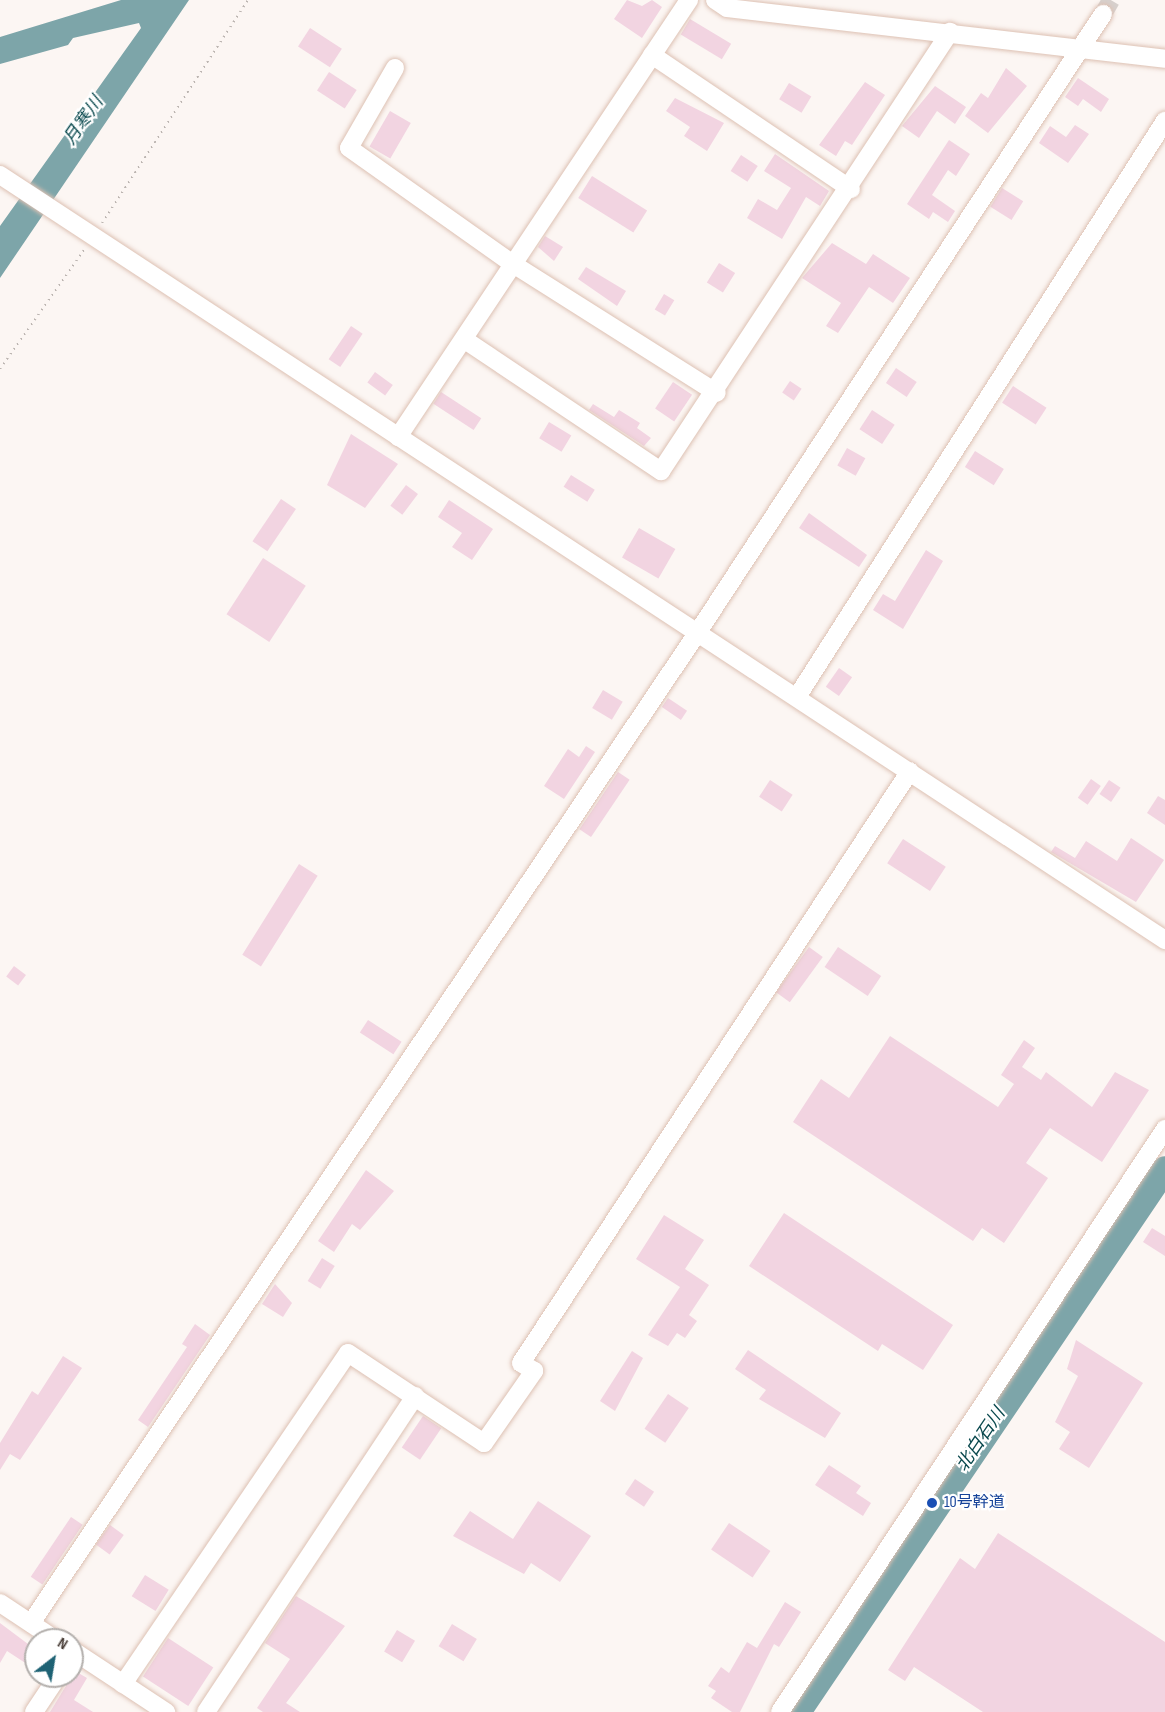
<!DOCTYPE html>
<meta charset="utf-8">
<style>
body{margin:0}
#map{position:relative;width:1165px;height:1712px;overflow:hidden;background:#fcf6f3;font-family:"Sofia Sans Condensed","Noto Sans JP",sans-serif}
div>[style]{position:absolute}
.water>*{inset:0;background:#7da5a9}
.river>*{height:26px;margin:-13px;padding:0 13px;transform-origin:13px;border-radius:13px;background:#7da5a9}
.building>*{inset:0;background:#f2d4e1;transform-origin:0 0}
.minor-tunnel>*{height:18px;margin-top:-9px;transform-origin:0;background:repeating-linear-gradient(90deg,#d7d0cd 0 18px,transparent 0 27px)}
.path>*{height:2px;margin-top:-1px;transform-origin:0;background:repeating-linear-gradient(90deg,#bcb5b1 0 1.5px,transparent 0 6px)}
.roads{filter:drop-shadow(0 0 2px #ddc1b3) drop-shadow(0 0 2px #ddc1b3)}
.minor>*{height:18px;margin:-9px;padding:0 9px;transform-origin:9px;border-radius:9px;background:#fff}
.dots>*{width:16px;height:16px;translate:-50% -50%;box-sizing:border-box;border:3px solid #fff;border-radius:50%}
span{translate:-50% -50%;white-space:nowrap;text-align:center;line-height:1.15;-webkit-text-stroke:4.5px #fff;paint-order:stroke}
.transit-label{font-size:16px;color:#164399}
.left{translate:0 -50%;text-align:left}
.water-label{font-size:18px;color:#09484d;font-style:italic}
.north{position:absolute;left:24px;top:1628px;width:60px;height:60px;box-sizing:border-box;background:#fff;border:2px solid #b4b0ad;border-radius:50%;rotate:31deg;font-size:16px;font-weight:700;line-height:24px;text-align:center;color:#443933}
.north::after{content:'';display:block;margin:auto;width:21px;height:27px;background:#1e6274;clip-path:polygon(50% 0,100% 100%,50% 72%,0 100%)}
</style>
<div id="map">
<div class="water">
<div style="clip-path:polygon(121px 0,189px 0,0 278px,0 226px,141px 28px,139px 23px,73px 38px,68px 45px,0 64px,0 37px)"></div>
</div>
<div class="river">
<div style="left:798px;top:1712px;width:655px;rotate:-55.95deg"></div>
</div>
<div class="building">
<div style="clip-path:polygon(627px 0,642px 6px,652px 0,662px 7px,642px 38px,614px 19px)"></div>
<div style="left:690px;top:19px;width:48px;height:18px;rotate:31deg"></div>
<div style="left:310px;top:28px;width:38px;height:22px;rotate:33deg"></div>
<div style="clip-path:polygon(1006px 68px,1027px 86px,988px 133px,965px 116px,981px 93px,988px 98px)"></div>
<div style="left:329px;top:72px;width:33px;height:22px;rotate:33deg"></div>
<div style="clip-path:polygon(1078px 78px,1109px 99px,1101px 112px,1083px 99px,1078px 106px,1065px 97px)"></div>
<div style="clip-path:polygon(865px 82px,885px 95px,852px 145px,845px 141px,836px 156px,819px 145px)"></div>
<div style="left:789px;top:83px;width:26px;height:19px;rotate:31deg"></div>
<div style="clip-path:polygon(935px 86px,966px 107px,955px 124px,937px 111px,919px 138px,902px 126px)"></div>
<div style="clip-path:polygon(675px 98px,724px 123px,707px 151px,684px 136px,690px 127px,666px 111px)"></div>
<div style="left:390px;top:111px;width:24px;height:41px;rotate:30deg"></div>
<div style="clip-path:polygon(1075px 125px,1089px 134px,1068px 163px,1039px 143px,1050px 126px,1066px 137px)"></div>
<div style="clip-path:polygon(949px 140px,970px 154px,956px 176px,948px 170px,932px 195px,955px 211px,948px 222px,933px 212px,929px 219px,907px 204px)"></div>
<div style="clip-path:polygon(775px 154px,829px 191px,820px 206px,806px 197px,782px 239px,747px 218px,758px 199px,777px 210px,791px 188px,764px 171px)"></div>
<div style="left:741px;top:155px;width:20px;height:19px;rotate:33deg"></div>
<div style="left:592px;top:176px;width:65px;height:26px;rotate:32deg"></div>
<div style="left:1002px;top:188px;width:25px;height:22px;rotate:32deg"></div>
<div style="clip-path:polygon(545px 236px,563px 247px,554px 261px,538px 247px)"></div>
<div style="clip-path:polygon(832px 243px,866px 264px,873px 254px,910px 278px,893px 303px,869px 287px,838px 333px,826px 326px,841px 303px,802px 278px)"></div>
<div style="left:719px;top:263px;width:19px;height:23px;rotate:32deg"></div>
<div style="clip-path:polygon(586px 267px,626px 291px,617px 306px,578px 279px)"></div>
<div style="left:664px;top:294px;width:12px;height:18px;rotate:31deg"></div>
<div style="left:351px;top:326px;width:14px;height:40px;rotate:34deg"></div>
<div style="left:896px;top:368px;width:25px;height:18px;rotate:34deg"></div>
<div style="left:375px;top:372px;width:22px;height:13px;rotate:36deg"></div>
<div style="left:790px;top:381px;width:14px;height:14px;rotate:34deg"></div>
<div style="left:673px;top:382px;width:23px;height:32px;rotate:34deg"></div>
<div style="left:1013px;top:386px;width:40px;height:20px;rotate:33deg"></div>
<div style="left:441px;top:392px;width:48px;height:14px;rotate:33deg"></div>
<div style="clip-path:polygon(593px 404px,614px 417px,619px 410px,640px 423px,637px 428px,651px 438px,644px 446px,589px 410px)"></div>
<div style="left:872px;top:410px;width:27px;height:23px;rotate:33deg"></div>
<div style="left:549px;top:422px;width:26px;height:19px;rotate:31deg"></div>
<div style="clip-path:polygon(351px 434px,398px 464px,365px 508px,327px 485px)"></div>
<div style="left:847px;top:448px;width:21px;height:20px;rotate:29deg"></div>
<div style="left:975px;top:451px;width:34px;height:19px;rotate:32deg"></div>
<div style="left:571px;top:475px;width:28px;height:14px;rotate:32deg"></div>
<div style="left:406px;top:485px;width:15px;height:26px;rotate:37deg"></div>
<div style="left:281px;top:499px;width:18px;height:51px;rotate:34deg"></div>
<div style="clip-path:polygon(449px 500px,493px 529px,472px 560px,452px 547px,462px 533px,438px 517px)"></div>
<div style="clip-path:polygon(809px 513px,867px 555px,859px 567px,799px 528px)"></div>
<div style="left:639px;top:528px;width:42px;height:34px;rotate:30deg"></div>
<div style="clip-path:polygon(926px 550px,943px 561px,903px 629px,873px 610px,883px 594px,895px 601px)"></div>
<div style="left:263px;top:558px;width:51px;height:67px;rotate:33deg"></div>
<div style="left:839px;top:668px;width:16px;height:23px;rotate:35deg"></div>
<div style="left:603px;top:690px;width:23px;height:21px;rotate:31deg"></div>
<div style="left:668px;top:698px;width:23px;height:11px;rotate:34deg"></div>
<div style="clip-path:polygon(586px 746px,595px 752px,564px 799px,544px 786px,568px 749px,579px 757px)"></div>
<div style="left:618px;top:772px;width:14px;height:69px;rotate:34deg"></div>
<div style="left:1091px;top:779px;width:12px;height:23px;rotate:35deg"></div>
<div style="left:770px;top:780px;width:27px;height:20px;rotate:33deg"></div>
<div style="left:1109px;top:780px;width:14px;height:17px;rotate:34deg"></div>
<div style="clip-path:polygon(1158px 796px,1165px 800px,1165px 825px,1147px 813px)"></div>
<div style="clip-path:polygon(1131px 838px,1164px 860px,1136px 902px,1051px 852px,1055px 846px,1075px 858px,1086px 841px,1117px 861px)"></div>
<div style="left:903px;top:839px;width:51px;height:29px;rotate:33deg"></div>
<div style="left:299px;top:864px;width:22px;height:107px;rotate:32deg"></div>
<div style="left:809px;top:947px;width:17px;height:56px;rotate:36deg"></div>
<div style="left:838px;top:947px;width:52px;height:24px;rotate:34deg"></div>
<div style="left:14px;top:966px;width:15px;height:13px;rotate:37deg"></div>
<div style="left:368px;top:1020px;width:40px;height:15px;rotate:33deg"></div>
<div style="clip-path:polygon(890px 1036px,998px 1107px,1014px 1084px,1001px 1075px,1024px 1040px,1035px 1048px,1022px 1067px,1041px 1080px,1046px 1072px,1092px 1107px,1115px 1072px,1149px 1090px,1102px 1162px,1050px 1128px,1026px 1163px,1048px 1178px,1004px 1243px,982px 1228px,973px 1241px,793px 1122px,821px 1079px,849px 1098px)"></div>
<div style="clip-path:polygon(366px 1170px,394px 1191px,360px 1230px,352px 1224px,334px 1252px,318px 1241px)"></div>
<div style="clip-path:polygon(784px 1213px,953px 1325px,923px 1370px,882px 1344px,878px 1351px,749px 1266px)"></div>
<div style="clip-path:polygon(664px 1215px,704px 1240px,685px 1269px,709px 1285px,689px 1315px,697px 1321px,685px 1338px,677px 1333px,668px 1346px,648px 1335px,680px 1287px,636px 1259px)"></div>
<div style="clip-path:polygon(1152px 1228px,1165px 1236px,1165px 1256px,1143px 1242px)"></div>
<div style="left:322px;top:1258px;width:15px;height:27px;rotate:32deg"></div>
<div style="clip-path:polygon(275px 1284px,292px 1303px,283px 1317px,262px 1304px)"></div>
<div style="clip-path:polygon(195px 1324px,210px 1335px,148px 1427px,138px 1420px,187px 1347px,182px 1344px)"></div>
<div style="clip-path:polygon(1076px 1340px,1143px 1383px,1089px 1468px,1059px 1449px,1070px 1432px,1055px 1422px,1078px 1376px,1067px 1369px)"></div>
<div style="clip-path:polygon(748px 1350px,841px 1413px,825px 1438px,759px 1399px,766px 1390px,735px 1369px)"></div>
<div style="clip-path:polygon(632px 1351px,643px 1358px,615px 1411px,600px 1401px)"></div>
<div style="clip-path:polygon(63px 1356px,82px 1368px,20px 1460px,10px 1454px,0 1470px,0 1443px,32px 1391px,38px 1395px)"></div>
<div style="left:668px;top:1394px;width:25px;height:42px;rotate:34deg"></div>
<div style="left:423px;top:1416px;width:22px;height:38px;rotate:34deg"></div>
<div style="clip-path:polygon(829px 1465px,861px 1486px,856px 1493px,871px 1503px,863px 1516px,815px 1485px)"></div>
<div style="left:635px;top:1479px;width:23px;height:18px;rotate:34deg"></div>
<div style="clip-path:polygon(538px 1501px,591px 1536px,560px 1582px,531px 1563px,524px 1574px,453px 1536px,470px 1511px,513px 1539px)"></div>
<div style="left:71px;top:1517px;width:14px;height:72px;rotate:34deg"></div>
<div style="left:729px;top:1523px;width:50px;height:32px;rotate:34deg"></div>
<div style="left:110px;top:1525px;width:17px;height:24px;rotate:36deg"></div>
<div style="clip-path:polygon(998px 1533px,1165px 1642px,1165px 1712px,983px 1712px,914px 1667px,905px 1681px,888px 1670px,960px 1558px,975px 1569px)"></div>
<div style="left:145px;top:1575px;width:28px;height:25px;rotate:32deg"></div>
<div style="clip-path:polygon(296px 1596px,345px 1626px,286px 1703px,300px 1712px,263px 1712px,257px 1708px,290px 1659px,265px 1643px)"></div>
<div style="clip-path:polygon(785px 1602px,801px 1612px,779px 1647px,774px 1644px,740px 1712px,732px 1712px,711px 1698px,716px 1691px,708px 1686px,721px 1667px,729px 1673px,747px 1642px,757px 1648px)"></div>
<div style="clip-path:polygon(0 1623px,36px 1650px,36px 1670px,7px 1651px,0 1663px)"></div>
<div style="left:452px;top:1624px;width:29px;height:26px;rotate:31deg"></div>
<div style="left:397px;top:1630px;width:21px;height:25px;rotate:31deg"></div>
<div style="left:168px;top:1638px;width:54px;height:46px;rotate:33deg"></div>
<div style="clip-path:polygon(75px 1671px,87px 1678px,74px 1700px,93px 1712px,50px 1712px)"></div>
</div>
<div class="minor-tunnel">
<div style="left:1103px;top:14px;width:16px;rotate:-60deg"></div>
</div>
<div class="path">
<div style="left:102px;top:223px;width:267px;rotate:-56.8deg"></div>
<div style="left:0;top:369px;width:146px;rotate:-54.8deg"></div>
</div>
<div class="roads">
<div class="minor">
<div style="left:715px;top:0;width:14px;rotate:34deg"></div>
<div style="left:727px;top:8px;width:441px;rotate:6.6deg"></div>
<div style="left:652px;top:55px;width:240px;rotate:34deg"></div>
<div style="left:395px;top:68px;width:92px;rotate:119.9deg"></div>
<div style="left:349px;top:148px;width:201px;rotate:35.3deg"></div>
<div style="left:513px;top:264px;width:241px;rotate:32.3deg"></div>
<div style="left:0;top:175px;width:1394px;rotate:33.29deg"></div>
<div style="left:465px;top:340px;width:236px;rotate:33.8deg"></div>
<div style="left:661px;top:471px;width:526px;rotate:-56.64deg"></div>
<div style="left:398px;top:437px;width:525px;rotate:-56.34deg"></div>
<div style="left:797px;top:697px;width:684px;rotate:-57.43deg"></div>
<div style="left:0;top:1603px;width:67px;rotate:33.5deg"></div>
<div style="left:31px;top:1623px;width:1195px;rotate:-56.06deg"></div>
<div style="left:698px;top:632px;width:739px;rotate:-56.76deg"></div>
<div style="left:72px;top:1650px;width:113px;rotate:33.4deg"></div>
<div style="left:123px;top:1684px;width:400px;rotate:-55.8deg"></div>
<div style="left:348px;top:1353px;width:163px;rotate:33.5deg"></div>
<div style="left:484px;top:1443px;width:88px;rotate:-55.2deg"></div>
<div style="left:534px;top:1371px;width:15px;rotate:-148deg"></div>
<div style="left:521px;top:1363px;width:708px;rotate:-56.69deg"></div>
<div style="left:34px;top:1712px;width:43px;rotate:-56.3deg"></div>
<div style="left:206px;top:1712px;width:379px;rotate:-56.5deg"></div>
<div style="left:780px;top:1712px;width:699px;rotate:-56.56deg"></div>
</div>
</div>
<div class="dots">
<div style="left:932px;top:1503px;background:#1a4fb4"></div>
</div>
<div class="transit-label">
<span class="left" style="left:944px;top:1503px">10号幹道</span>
</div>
<div class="water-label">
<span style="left:84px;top:121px;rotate:-55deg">月寒川</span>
<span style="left:981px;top:1440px;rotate:-56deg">北白石川</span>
</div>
<div class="north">N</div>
</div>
